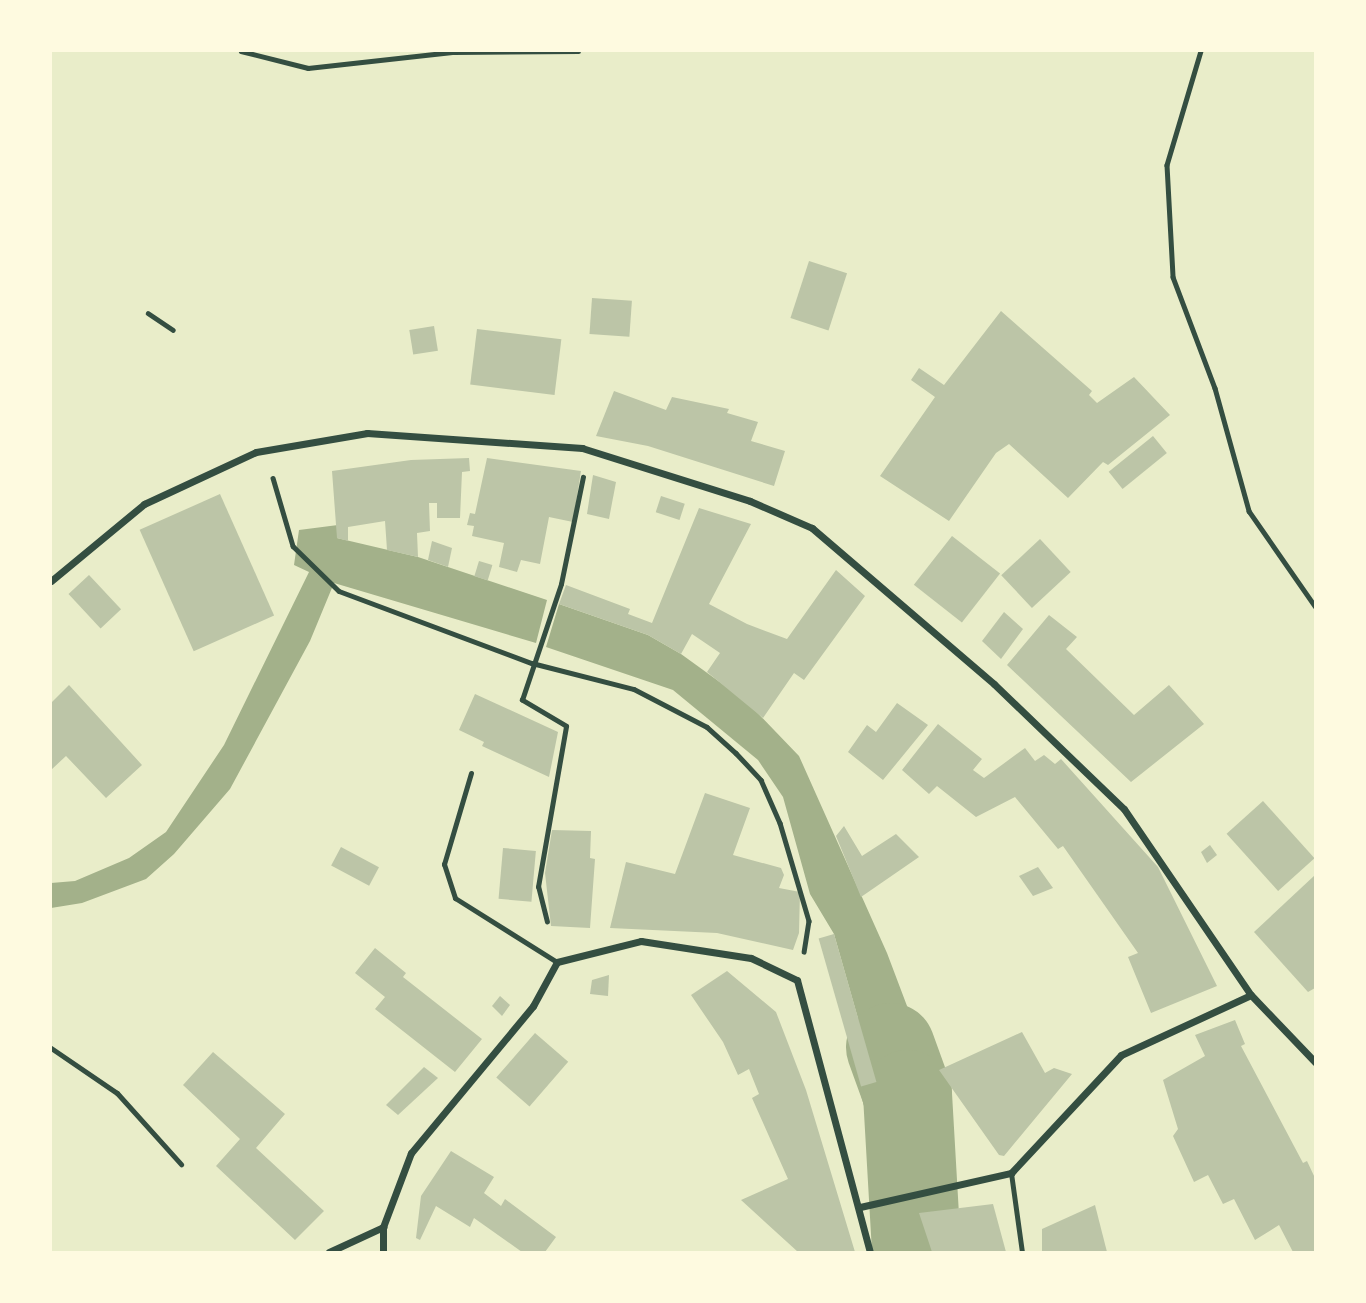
<!DOCTYPE html>
<style>
body{margin:0}
#map{position:relative;width:1366px;height:1303px;overflow:hidden;background:#e9edc9;font-family:"Public Sans",sans-serif}
div>[style]{position:absolute}
.water>*{inset:0;background:#a3b18a}
.river>*{height:89px;margin:-44.5px;padding:0 44.5px;transform-origin:44.5px;border-radius:44.5px;background:#a3b18a}
.building>*{inset:0;background:#bcc5a7;transform-origin:0 0}
.path>*{height:4.5px;margin:-2.25px;padding:0 2.25px;transform-origin:2.25px;border-radius:2.25px;background:#344e41}
.service>*{height:5px;margin:-2.5px;padding:0 2.5px;transform-origin:2.5px;border-radius:2.5px;background:#344e41}
.minor>*{height:7px;margin:-3.5px;padding:0 3.5px;transform-origin:3.5px;border-radius:3.5px;background:#344e41}
span{translate:-50% -50%;white-space:nowrap;text-align:center;line-height:1.15;-webkit-text-stroke:6px #fefae0;paint-order:stroke}
.frame{position:absolute;inset:0;border:52px solid #fefae0;pointer-events:none}
</style>
<div id="map">
<div class="water">
<div style="clip-path:polygon(338px 525px,337px 538px,418px 557px,547px 600px,536px 643px,334px 583px,310px 641px,230px 789px,174px 854px,146px 879px,82px 903px,51px 908px,51px 883px,75px 881px,129px 858px,166px 832px,224px 745px,309px 572px,294px 565px,299px 530px)"></div>
<div style="clip-path:polygon(559px 604px,648px 635px,681px 654px,746px 701px,799px 756px,887px 953px,918px 1035px,955px 1163px,882px 1171px,859px 1088px,876px 1082px,834px 934px,810px 894px,783px 797px,758px 760px,673px 690px,546px 647px)"></div>
<div style="clip-path:polygon(919px 1213px,932px 1252px,899px 1252px,889px 1217px)"></div>
</div>
<div class="river">
<div style="left:890px;top:1047px;width:50px;rotate:70.1deg"></div>
<div style="left:907px;top:1094px;width:158px;rotate:86.7deg"></div>
</div>
<div class="building">
<div style="left:809px;top:261px;width:40px;height:60px;rotate:18deg"></div>
<div style="left:592px;top:298px;width:40px;height:36px;rotate:4deg"></div>
<div style="clip-path:polygon(1001px 311px,1092px 391px,1089px 395px,1097px 403px,1134px 377px,1170px 415px,1108px 465px,1103px 462px,1068px 498px,1009px 444px,996px 453px,949px 521px,880px 476px,935px 397px,911px 380px,919px 368px,944px 385px)"></div>
<div style="left:434px;top:326px;width:25px;height:25px;rotate:81deg"></div>
<div style="left:477px;top:329px;width:85px;height:56px;rotate:7deg"></div>
<div style="clip-path:polygon(614px 391px,666px 410px,672px 397px,729px 409px,727px 413px,758px 422px,751px 441px,785px 451px,774px 486px,648px 446px,596px 436px)"></div>
<div style="left:1153px;top:436px;width:22px;height:57px;rotate:51deg"></div>
<div style="clip-path:polygon(469px 458px,470px 471px,462px 472px,460px 518px,437px 518px,437px 503px,429px 503px,430px 531px,417px 533px,418px 557px,387px 550px,385px 521px,348px 527px,348px 541px,337px 538px,332px 471px,411px 460px)"></div>
<div style="clip-path:polygon(487px 458px,581px 471px,573px 522px,549px 517px,540px 564px,521px 560px,517px 572px,499px 567px,504px 543px,472px 536px,474px 526px,467px 525px,470px 513px,475px 514px)"></div>
<div style="clip-path:polygon(593px 475px,616px 482px,609px 519px,587px 514px)"></div>
<div style="left:220px;top:494px;width:133px;height:88px;rotate:66deg"></div>
<div style="left:661px;top:496px;width:25px;height:17px;rotate:18deg"></div>
<div style="clip-path:polygon(699px 508px,751px 524px,709px 604px,747px 624px,787px 639px,836px 570px,865px 596px,804px 680px,794px 673px,763px 718px,707px 672px,720px 653px,692px 634px,681px 654px,648px 635px,559px 604px,566px 585px,630px 609px,628px 614px,652px 623px)"></div>
<div style="left:952px;top:536px;width:61px;height:62px;rotate:38deg"></div>
<div style="left:1040px;top:539px;width:45px;height:53px;rotate:47deg"></div>
<div style="clip-path:polygon(432px 541px,452px 548px,448px 567px,428px 560px)"></div>
<div style="left:479px;top:561px;width:14px;height:16px;rotate:17deg"></div>
<div style="left:89px;top:575px;width:47px;height:28px;rotate:47deg"></div>
<div style="clip-path:polygon(1004px 612px,1023px 629px,1001px 659px,982px 641px)"></div>
<div style="clip-path:polygon(1049px 615px,1077px 637px,1066px 649px,1134px 715px,1169px 685px,1204px 724px,1131px 782px,1007px 665px)"></div>
<div style="clip-path:polygon(69px 685px,142px 765px,106px 798px,66px 756px,51px 770px,51px 703px)"></div>
<div style="clip-path:polygon(475px 694px,558px 732px,549px 777px,482px 746px,484px 742px,459px 730px)"></div>
<div style="clip-path:polygon(897px 703px,928px 725px,883px 780px,848px 752px,867px 725px,876px 732px)"></div>
<div style="clip-path:polygon(938px 724px,982px 759px,973px 770px,984px 778px,1025px 748px,1035px 761px,1044px 755px,1055px 764px,1061px 759px,1158px 867px,1217px 986px,1151px 1013px,1128px 957px,1138px 953px,1063px 846px,1058px 849px,1015px 797px,976px 817px,937px 786px,929px 794px,902px 770px)"></div>
<div style="clip-path:polygon(705px 793px,750px 808px,733px 855px,781px 868px,784px 875px,779px 888px,800px 892px,799px 933px,793px 950px,717px 933px,610px 928px,626px 862px,675px 874px)"></div>
<div style="left:1263px;top:801px;width:77px;height:49px;rotate:48deg"></div>
<div style="clip-path:polygon(844px 826px,862px 856px,896px 834px,919px 857px,861px 897px,836px 836px)"></div>
<div style="clip-path:polygon(552px 830px,591px 831px,590px 858px,595px 859px,590px 928px,551px 926px,545px 873px)"></div>
<div style="clip-path:polygon(1210px 845px,1217px 855px,1207px 863px,1201px 852px)"></div>
<div style="left:341px;top:847px;width:43px;height:21px;rotate:28deg"></div>
<div style="left:503px;top:848px;width:33px;height:51px;rotate:5deg"></div>
<div style="clip-path:polygon(1038px 867px,1053px 888px,1033px 896px,1019px 876px)"></div>
<div style="clip-path:polygon(1315px 875px,1315px 988px,1308px 992px,1254px 932px)"></div>
<div style="left:834px;top:934px;width:154px;height:16px;rotate:74deg"></div>
<div style="clip-path:polygon(375px 948px,406px 973px,403px 977px,482px 1039px,455px 1072px,375px 1009px,385px 997px,355px 973px)"></div>
<div style="clip-path:polygon(727px 971px,776px 1012px,806px 1090px,855px 1252px,798px 1252px,741px 1200px,788px 1179px,752px 1098px,759px 1094px,749px 1069px,738px 1075px,723px 1042px,691px 995px)"></div>
<div style="clip-path:polygon(609px 975px,608px 996px,590px 994px,592px 980px)"></div>
<div style="clip-path:polygon(500px 996px,510px 1005px,502px 1016px,492px 1006px)"></div>
<div style="clip-path:polygon(1235px 1020px,1245px 1044px,1241px 1046px,1303px 1163px,1307px 1161px,1315px 1178px,1315px 1252px,1293px 1252px,1279px 1225px,1255px 1240px,1234px 1199px,1223px 1204px,1208px 1175px,1194px 1182px,1173px 1136px,1178px 1129px,1163px 1080px,1205px 1056px,1195px 1035px)"></div>
<div style="clip-path:polygon(1022px 1032px,1045px 1073px,1054px 1068px,1072px 1074px,1004px 1156px,999px 1155px,939px 1070px)"></div>
<div style="left:535px;top:1033px;width:44px;height:59px;rotate:41deg"></div>
<div style="clip-path:polygon(213px 1052px,285px 1114px,256px 1148px,324px 1211px,295px 1240px,216px 1166px,240px 1139px,183px 1085px)"></div>
<div style="clip-path:polygon(424px 1067px,438px 1078px,398px 1115px,386px 1105px)"></div>
<div style="clip-path:polygon(451px 1151px,494px 1177px,484px 1193px,501px 1206px,505px 1199px,556px 1237px,545px 1252px,522px 1252px,474px 1218px,470px 1227px,436px 1206px,420px 1240px,416px 1238px,421px 1196px)"></div>
<div style="clip-path:polygon(993px 1204px,1006px 1252px,932px 1252px,919px 1213px)"></div>
<div style="clip-path:polygon(1095px 1205px,1107px 1252px,1042px 1252px,1042px 1229px)"></div>
</div>
<div class="path">
<div style="left:241px;top:51px;width:69px;rotate:14.2deg"></div>
<div style="left:308px;top:68px;width:147px;rotate:-6.3deg"></div>
<div style="left:454px;top:52px;width:124px;rotate:-0.5deg"></div>
<div style="left:1201px;top:51px;width:119px;rotate:106.6deg"></div>
<div style="left:1167px;top:165px;width:112px;rotate:86.9deg"></div>
<div style="left:1173px;top:277px;width:119px;rotate:69.3deg"></div>
<div style="left:1215px;top:388px;width:128px;rotate:74.5deg"></div>
<div style="left:1249px;top:511px;width:116px;rotate:55.2deg"></div>
<div style="left:148px;top:313px;width:30px;rotate:34deg"></div>
<div style="left:273px;top:478px;width:71px;rotate:73.6deg"></div>
<div style="left:293px;top:546px;width:64px;rotate:44.4deg"></div>
<div style="left:339px;top:591px;width:206px;rotate:20.5deg"></div>
<div style="left:532px;top:663px;width:105px;rotate:14.3deg"></div>
<div style="left:634px;top:689px;width:82px;rotate:27.5deg"></div>
<div style="left:707px;top:727px;width:39px;rotate:42deg"></div>
<div style="left:736px;top:753px;width:37px;rotate:47deg"></div>
<div style="left:761px;top:780px;width:47px;rotate:66.2deg"></div>
<div style="left:780px;top:823px;width:102px;rotate:73.5deg"></div>
<div style="left:809px;top:921px;width:31px;rotate:99deg"></div>
<div style="left:547px;top:922px;width:36px;rotate:-104deg"></div>
<div style="left:538px;top:887px;width:163px;rotate:-80.1deg"></div>
<div style="left:566px;top:726px;width:51px;rotate:-149.4deg"></div>
<div style="left:522px;top:700px;width:122px;rotate:-71.4deg"></div>
<div style="left:561px;top:584px;width:109px;rotate:-78.4deg"></div>
</div>
<div class="service">
<div style="left:471px;top:773px;width:95px;rotate:106.5deg"></div>
<div style="left:444px;top:864px;width:36px;rotate:72deg"></div>
<div style="left:455px;top:898px;width:120px;rotate:32.1deg"></div>
<div style="left:51px;top:1048px;width:80px;rotate:34.3deg"></div>
<div style="left:117px;top:1093px;width:96px;rotate:48deg"></div>
<div style="left:1011px;top:1173px;width:80px;rotate:82.1deg"></div>
</div>
<div class="minor">
<div style="left:51px;top:581px;width:121px;rotate:-39.6deg"></div>
<div style="left:144px;top:504px;width:123px;rotate:-24.9deg"></div>
<div style="left:256px;top:452px;width:113px;rotate:-9.7deg"></div>
<div style="left:367px;top:433px;width:216px;rotate:4deg"></div>
<div style="left:582px;top:448px;width:176px;rotate:17.5deg"></div>
<div style="left:750px;top:501px;width:68px;rotate:23.5deg"></div>
<div style="left:812px;top:528px;width:240px;rotate:40.6deg"></div>
<div style="left:994px;top:684px;width:180px;rotate:43.9deg"></div>
<div style="left:1124px;top:809px;width:225px;rotate:55.7deg"></div>
<div style="left:1251px;top:995px;width:93px;rotate:46.3deg"></div>
<div style="left:860px;top:1207px;width:155px;rotate:-12.7deg"></div>
<div style="left:1011px;top:1173px;width:161px;rotate:-47deg"></div>
<div style="left:1121px;top:1055px;width:143px;rotate:-24.8deg"></div>
<div style="left:329px;top:1252px;width:60px;rotate:-24.8deg"></div>
<div style="left:383px;top:1252px;width:25px;rotate:-90deg"></div>
<div style="left:383px;top:1227px;width:79px;rotate:-69.3deg"></div>
<div style="left:411px;top:1153px;width:191px;rotate:-50.3deg"></div>
<div style="left:533px;top:1006px;width:50px;rotate:-61.4deg"></div>
<div style="left:557px;top:962px;width:87px;rotate:-14deg"></div>
<div style="left:641px;top:941px;width:111px;rotate:8.8deg"></div>
<div style="left:751px;top:958px;width:51px;rotate:25.6deg"></div>
<div style="left:797px;top:980px;width:282px;rotate:75deg"></div>
</div>
<div class="frame"></div>
</div>
